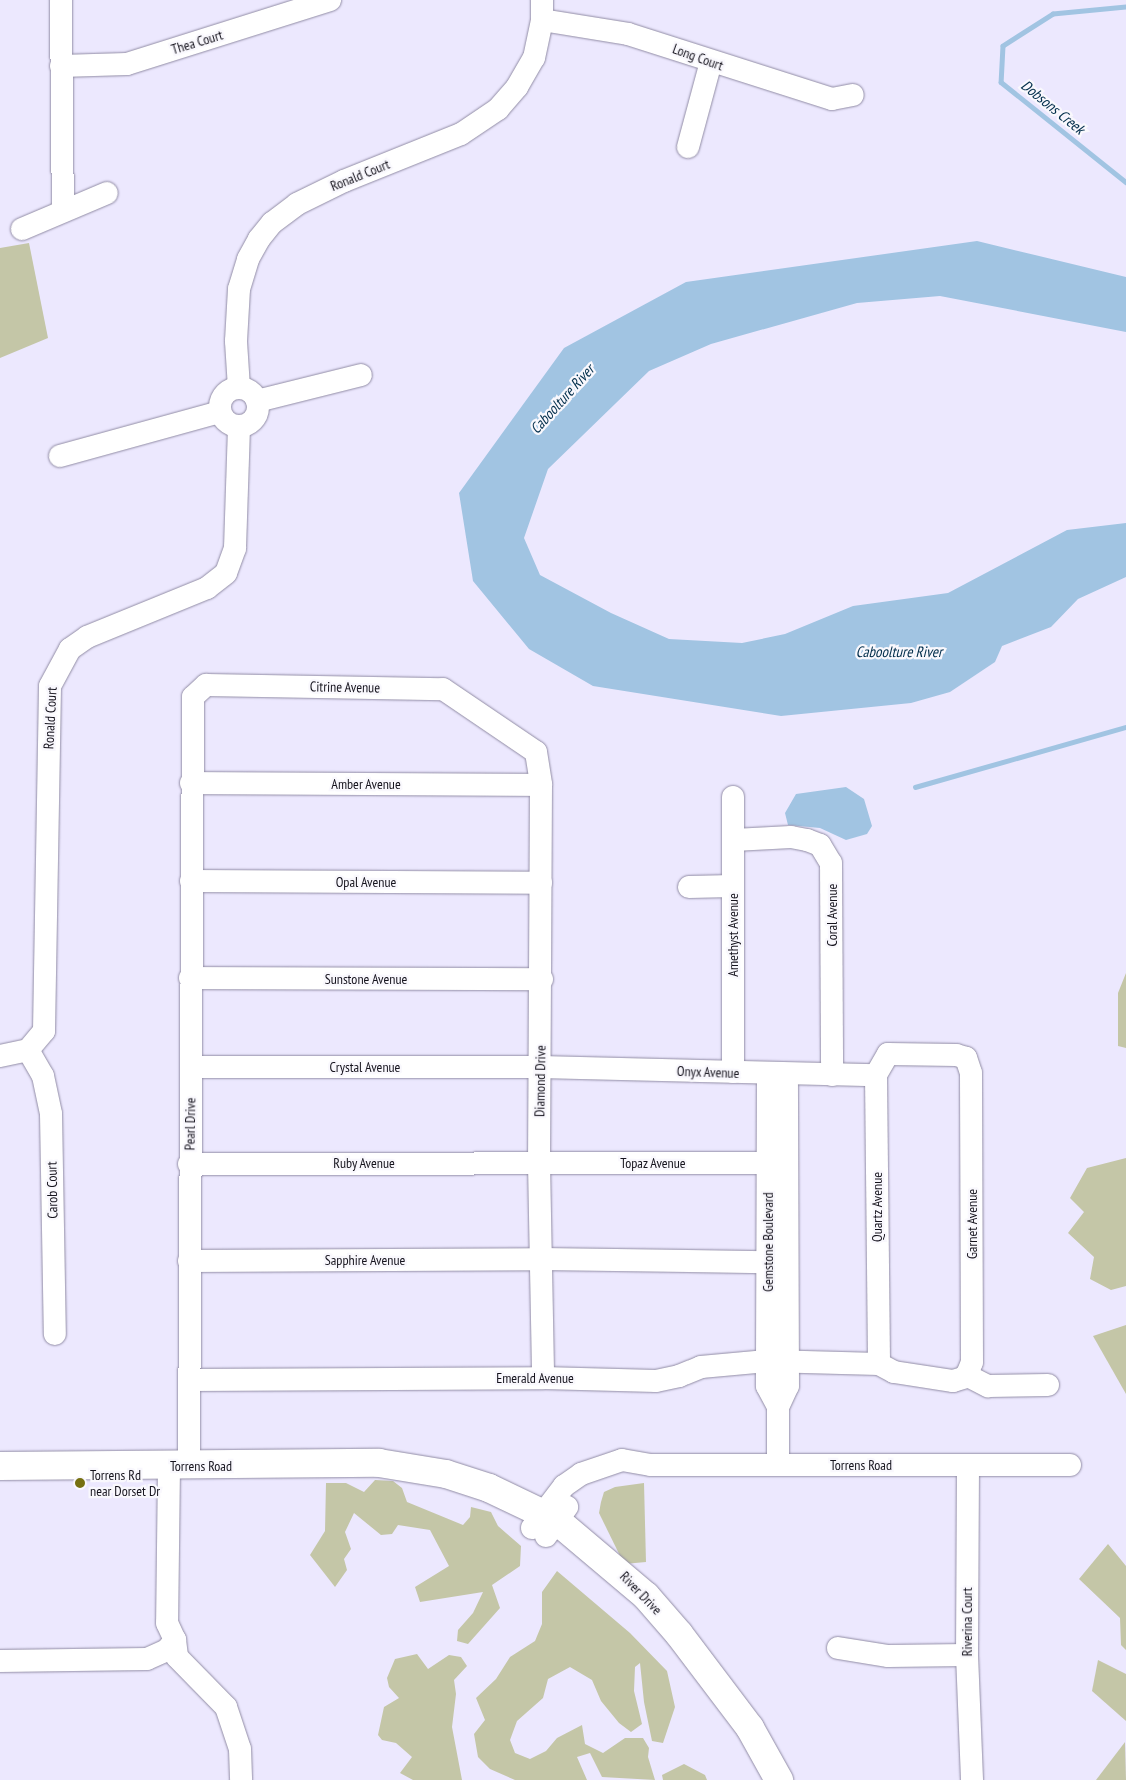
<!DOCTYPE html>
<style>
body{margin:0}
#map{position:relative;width:1126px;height:1780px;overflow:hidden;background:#ece8fe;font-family:"PT Sans Narrow",sans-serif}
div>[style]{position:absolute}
.green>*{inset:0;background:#c4c6a7}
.water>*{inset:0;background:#a1c4e2}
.stream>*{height:4.5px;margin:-2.25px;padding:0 2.25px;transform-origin:2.25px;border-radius:2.25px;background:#a1c4e2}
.roads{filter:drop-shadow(0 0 1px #918ca5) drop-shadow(0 0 1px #918ca5)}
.minor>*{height:22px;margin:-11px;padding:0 11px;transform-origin:11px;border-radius:11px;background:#fff}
.minor>.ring{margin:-11px;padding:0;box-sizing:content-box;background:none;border:22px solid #fff;border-radius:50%}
.major>*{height:28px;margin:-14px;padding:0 14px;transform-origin:14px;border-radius:14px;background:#fff}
.dots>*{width:14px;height:14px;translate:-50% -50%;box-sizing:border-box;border:2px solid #f9f8fd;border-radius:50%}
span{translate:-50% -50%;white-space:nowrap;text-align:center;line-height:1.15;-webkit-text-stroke:4.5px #f9f8fd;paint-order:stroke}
.street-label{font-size:14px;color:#15131d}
.poi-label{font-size:14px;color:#15131d}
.left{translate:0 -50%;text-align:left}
.water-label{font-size:15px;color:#022e4b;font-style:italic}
</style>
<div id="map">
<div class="green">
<div style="clip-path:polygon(29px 243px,48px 338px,0 358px,0 248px)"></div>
<div style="clip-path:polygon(1126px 973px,1126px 1048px,1118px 1046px,1118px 993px)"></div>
<div style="clip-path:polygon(1126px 1158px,1126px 1286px,1111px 1290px,1090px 1279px,1094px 1257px,1068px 1233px,1084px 1212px,1070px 1198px,1087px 1168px)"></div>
<div style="clip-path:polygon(1126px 1325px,1126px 1394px,1093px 1336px)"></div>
<div style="clip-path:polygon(375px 1480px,393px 1481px,402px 1488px,407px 1502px,463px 1525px,470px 1517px,471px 1507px,491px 1512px,498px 1526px,521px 1546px,520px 1566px,492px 1585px,500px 1608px,468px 1644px,457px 1641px,458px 1630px,473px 1613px,483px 1592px,420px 1602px,415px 1587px,449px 1566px,430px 1530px,398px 1525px,392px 1534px,381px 1535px,354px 1513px,345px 1532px,351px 1549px,344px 1559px,347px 1570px,335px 1587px,310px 1555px,325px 1531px,326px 1483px,346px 1483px,364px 1492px)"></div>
<div style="clip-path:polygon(644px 1483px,646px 1562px,624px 1564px,599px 1513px,601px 1502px,604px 1492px,615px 1487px)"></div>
<div style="clip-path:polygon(1108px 1544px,1126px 1566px,1126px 1650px,1121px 1645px,1120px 1618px,1079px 1579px)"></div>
<div style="clip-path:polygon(557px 1571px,630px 1633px,667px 1671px,675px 1707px,663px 1743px,652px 1741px,644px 1702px,640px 1663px,635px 1667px,634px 1691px,642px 1724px,631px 1732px,619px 1723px,601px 1701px,592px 1680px,570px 1667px,548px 1679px,543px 1698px,517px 1721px,510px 1740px,515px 1753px,530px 1759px,546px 1751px,557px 1738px,582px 1725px,585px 1744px,603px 1753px,625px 1738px,643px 1738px,649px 1748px,648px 1757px,655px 1780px,602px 1777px,590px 1753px,577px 1757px,587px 1780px,515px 1780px,490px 1769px,478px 1757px,474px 1734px,485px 1720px,476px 1698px,496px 1679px,510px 1657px,535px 1641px,542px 1624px,542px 1592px)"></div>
<div style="clip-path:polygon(417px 1654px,428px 1669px,449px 1655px,461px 1657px,467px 1666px,454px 1680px,456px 1694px,452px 1727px,462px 1780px,413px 1780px,400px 1773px,412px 1757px,396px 1743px,382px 1740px,378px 1735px,384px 1707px,399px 1698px,389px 1687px,387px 1678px,395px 1659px)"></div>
<div style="clip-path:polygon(1098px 1660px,1126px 1674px,1126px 1721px,1092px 1691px)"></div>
<div style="clip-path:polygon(1125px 1742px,1126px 1780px,1096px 1780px)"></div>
<div style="clip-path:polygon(684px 1764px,705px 1775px,707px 1780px,663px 1780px,662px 1775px)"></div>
</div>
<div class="water">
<div style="clip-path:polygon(977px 241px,1126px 277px,1126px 332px,940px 296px,857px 303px,711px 344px,649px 371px,548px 469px,524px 538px,540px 575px,611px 613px,669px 639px,742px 643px,785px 634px,853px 606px,948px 593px,1067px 530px,1126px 523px,1126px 577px,1078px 599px,1051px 627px,1002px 646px,995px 662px,950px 692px,911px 703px,781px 716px,593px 686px,529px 649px,473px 581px,459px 493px,564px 348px,686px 282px)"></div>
<div style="clip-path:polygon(846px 787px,864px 799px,872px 826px,867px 834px,846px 840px,820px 828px,788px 825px,785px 813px,796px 794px)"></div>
</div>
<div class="stream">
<div style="left:1126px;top:7px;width:73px;rotate:174.5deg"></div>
<div style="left:1053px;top:14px;width:59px;rotate:147.4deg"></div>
<div style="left:1003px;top:46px;width:36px;rotate:93deg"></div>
<div style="left:1001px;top:82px;width:160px;rotate:38.7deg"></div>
<div style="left:915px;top:787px;width:219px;rotate:-15.9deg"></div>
</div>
<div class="roads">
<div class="minor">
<div style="left:61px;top:0;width:211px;rotate:89.5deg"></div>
<div style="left:542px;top:20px;width:87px;rotate:9.2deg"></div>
<div style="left:628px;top:34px;width:214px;rotate:17.7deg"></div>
<div style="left:832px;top:99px;width:21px;rotate:-11deg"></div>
<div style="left:61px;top:66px;width:66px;rotate:-1.7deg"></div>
<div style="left:127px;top:64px;width:213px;rotate:-17.5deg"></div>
<div style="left:688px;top:147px;width:88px;rotate:-74.9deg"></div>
<div style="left:22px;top:229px;width:92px;rotate:-23deg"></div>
<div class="ring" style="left:220px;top:388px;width:16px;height:16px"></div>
<div style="left:239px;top:388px;width:47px;rotate:-93.7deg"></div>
<div style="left:236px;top:341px;width:52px;rotate:-86.7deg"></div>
<div style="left:239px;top:289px;width:31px;rotate:-73deg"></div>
<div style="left:248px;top:259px;width:23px;rotate:-61deg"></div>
<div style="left:259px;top:239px;width:21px;rotate:-51deg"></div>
<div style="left:272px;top:223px;width:31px;rotate:-37deg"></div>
<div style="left:297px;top:204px;width:52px;rotate:-26.1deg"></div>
<div style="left:344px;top:181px;width:126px;rotate:-21.9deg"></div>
<div style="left:461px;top:134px;width:45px;rotate:-34deg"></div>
<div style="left:498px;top:109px;width:29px;rotate:-49deg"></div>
<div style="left:517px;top:87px;width:34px;rotate:-60deg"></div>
<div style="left:534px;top:58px;width:39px;rotate:-78deg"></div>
<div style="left:542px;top:20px;width:20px;rotate:-90deg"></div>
<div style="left:257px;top:401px;width:107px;rotate:-14deg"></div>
<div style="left:60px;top:456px;width:166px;rotate:-15.4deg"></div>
<div style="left:191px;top:783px;width:350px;rotate:0.3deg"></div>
<div style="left:733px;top:797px;width:275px;rotate:90deg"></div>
<div style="left:734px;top:840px;width:57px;rotate:-3deg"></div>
<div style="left:791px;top:837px;width:16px;rotate:11deg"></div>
<div style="left:807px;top:840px;width:14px;rotate:21deg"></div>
<div style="left:820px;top:845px;width:21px;rotate:59deg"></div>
<div style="left:831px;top:863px;width:212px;rotate:89.7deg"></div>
<div style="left:191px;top:881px;width:350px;rotate:0.3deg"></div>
<div style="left:689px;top:887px;width:44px;rotate:-1.3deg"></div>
<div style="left:190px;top:978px;width:352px;rotate:0.2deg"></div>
<div style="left:28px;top:1050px;width:30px;rotate:60deg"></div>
<div style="left:43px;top:1076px;width:39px;rotate:78deg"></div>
<div style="left:51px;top:1114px;width:220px;rotate:89deg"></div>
<div style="left:0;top:1056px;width:29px;rotate:-12deg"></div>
<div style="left:28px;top:1050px;width:25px;rotate:-50deg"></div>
<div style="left:44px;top:1031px;width:345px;rotate:-89deg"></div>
<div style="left:50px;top:686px;width:42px;rotate:-61.6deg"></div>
<div style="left:70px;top:649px;width:21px;rotate:-35deg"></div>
<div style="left:87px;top:637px;width:130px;rotate:-22.2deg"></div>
<div style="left:207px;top:588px;width:24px;rotate:-38deg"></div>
<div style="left:226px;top:573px;width:27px;rotate:-70deg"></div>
<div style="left:235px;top:548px;width:121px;rotate:-88.1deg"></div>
<div style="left:191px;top:1067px;width:349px"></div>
<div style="left:540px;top:1067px;width:336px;rotate:1.4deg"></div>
<div style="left:768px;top:1073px;width:313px;rotate:90.2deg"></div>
<div style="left:767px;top:1386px;width:24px;rotate:62deg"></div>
<div style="left:189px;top:1164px;width:579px;rotate:-0.1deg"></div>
<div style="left:189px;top:1261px;width:352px;rotate:-0.3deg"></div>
<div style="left:541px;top:1259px;width:226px;rotate:0.8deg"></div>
<div style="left:966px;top:1375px;width:25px;rotate:27deg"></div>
<div style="left:988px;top:1386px;width:60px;rotate:-1deg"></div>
<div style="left:189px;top:1380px;width:354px;rotate:-0.3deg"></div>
<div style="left:543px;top:1378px;width:113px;rotate:1.5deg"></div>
<div style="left:656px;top:1381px;width:24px;rotate:-12deg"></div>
<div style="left:679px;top:1376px;width:24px;rotate:-22deg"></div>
<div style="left:701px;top:1367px;width:66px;rotate:-5.2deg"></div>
<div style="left:767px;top:1361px;width:112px;rotate:1.5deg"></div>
<div style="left:879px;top:1364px;width:17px;rotate:28deg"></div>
<div style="left:894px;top:1372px;width:60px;rotate:8.7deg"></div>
<div style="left:953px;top:1381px;width:14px;rotate:-17deg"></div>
<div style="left:966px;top:1377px;width:16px;rotate:-68deg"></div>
<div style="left:972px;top:1362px;width:289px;rotate:-90.2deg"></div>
<div style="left:971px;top:1073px;width:16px;rotate:-108deg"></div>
<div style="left:966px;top:1058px;width:10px;rotate:-163deg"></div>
<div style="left:956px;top:1055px;width:68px;rotate:-179.2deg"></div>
<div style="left:888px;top:1054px;width:24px;rotate:120deg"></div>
<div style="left:876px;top:1075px;width:289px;rotate:89.4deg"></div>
<div style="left:778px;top:1465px;width:58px;rotate:-90deg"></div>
<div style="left:778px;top:1407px;width:23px;rotate:-65deg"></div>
<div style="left:788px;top:1386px;width:312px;rotate:-90.2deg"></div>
<div style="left:968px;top:1465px;width:190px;rotate:90.3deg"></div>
<div style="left:967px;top:1655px;width:125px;rotate:87.7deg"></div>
<div style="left:169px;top:1466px;width:157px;rotate:90.7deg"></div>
<div style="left:167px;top:1623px;width:19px;rotate:65deg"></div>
<div style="left:175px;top:1640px;width:17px;rotate:83deg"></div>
<div style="left:177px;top:1657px;width:70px;rotate:45.6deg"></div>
<div style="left:226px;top:1707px;width:44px;rotate:71.6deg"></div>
<div style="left:240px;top:1749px;width:31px;rotate:88deg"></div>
<div style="left:189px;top:1466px;width:769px;rotate:-89.7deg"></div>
<div style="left:193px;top:697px;width:18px;rotate:-43deg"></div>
<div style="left:206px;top:685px;width:237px;rotate:1deg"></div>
<div style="left:443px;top:689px;width:112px;rotate:34.1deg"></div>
<div style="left:536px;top:752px;width:33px;rotate:81deg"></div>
<div style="left:541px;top:785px;width:378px;rotate:90.3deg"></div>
<div style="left:539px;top:1163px;width:215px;rotate:88.9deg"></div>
<div style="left:532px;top:1528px;width:53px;rotate:-52.7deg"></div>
<div style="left:564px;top:1486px;width:21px;rotate:-35deg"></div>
<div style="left:581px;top:1474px;width:43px;rotate:-18.9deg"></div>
<div style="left:622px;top:1460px;width:29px;rotate:10deg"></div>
<div style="left:651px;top:1465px;width:419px"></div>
<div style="left:546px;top:1536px;width:36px;rotate:-54deg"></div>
<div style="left:838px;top:1648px;width:51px;rotate:9.1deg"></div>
<div style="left:888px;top:1656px;width:79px;rotate:-0.7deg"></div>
<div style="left:0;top:1661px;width:147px;rotate:-0.8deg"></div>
<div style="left:147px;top:1659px;width:22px;rotate:-24deg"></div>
<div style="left:167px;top:1650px;width:13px;rotate:-51deg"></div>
</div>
<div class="major">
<div style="left:0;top:1466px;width:379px;rotate:-0.5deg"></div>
<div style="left:379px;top:1463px;width:68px;rotate:9.3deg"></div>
<div style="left:446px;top:1474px;width:45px;rotate:18deg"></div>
<div style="left:489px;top:1488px;width:74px;rotate:25.5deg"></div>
<div style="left:556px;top:1520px;width:118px;rotate:40.2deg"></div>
<div style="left:646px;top:1596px;width:50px;rotate:49deg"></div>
<div style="left:679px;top:1634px;width:118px;rotate:52.9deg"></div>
<div style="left:750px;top:1728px;width:60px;rotate:60.9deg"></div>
</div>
</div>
<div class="dots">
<div style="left:80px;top:1483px;background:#767011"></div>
</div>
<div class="street-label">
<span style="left:197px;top:42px;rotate:-17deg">Thea Court</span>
<span style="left:698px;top:57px;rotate:20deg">Long Court</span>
<span style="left:360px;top:175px;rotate:-22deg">Ronald Court</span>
<span style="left:345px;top:687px;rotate:1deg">Citrine Avenue</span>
<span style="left:50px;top:718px;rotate:-87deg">Ronald Court</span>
<span style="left:366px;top:784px">Amber Avenue</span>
<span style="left:366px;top:882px">Opal Avenue</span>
<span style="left:832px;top:915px;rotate:-90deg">Coral Avenue</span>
<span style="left:733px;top:935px;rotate:-90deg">Amethyst Avenue</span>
<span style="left:366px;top:979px">Sunstone Avenue</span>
<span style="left:365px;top:1067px">Crystal Avenue</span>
<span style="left:708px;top:1072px;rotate:2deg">Onyx Avenue</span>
<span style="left:540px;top:1081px;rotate:-89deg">Diamond Drive</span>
<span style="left:190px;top:1124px;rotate:-89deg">Pearl Drive</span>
<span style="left:364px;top:1163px">Ruby Avenue</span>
<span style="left:653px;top:1163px">Topaz Avenue</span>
<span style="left:52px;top:1190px;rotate:-91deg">Carob Court</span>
<span style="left:877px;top:1207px;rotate:-90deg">Quartz Avenue</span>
<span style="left:972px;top:1224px;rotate:-90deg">Garnet Avenue</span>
<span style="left:768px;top:1242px;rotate:-90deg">Gemstone Boulevard</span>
<span style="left:365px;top:1260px">Sapphire Avenue</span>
<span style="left:535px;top:1378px">Emerald Avenue</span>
<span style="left:861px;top:1465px">Torrens Road</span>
<span style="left:201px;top:1466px">Torrens Road</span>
<span style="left:641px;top:1593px;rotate:46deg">River Drive</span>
<span style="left:967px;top:1622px;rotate:-90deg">Riverina Court</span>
</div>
<div class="poi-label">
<span class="left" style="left:90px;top:1483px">Torrens Rd<br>near Dorset Dr</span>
</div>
<div class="water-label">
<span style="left:1053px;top:107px;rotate:39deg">Dobsons Creek</span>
<span style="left:562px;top:399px;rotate:-48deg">Caboolture River</span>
<span style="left:899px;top:652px">Caboolture River</span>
</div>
</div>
